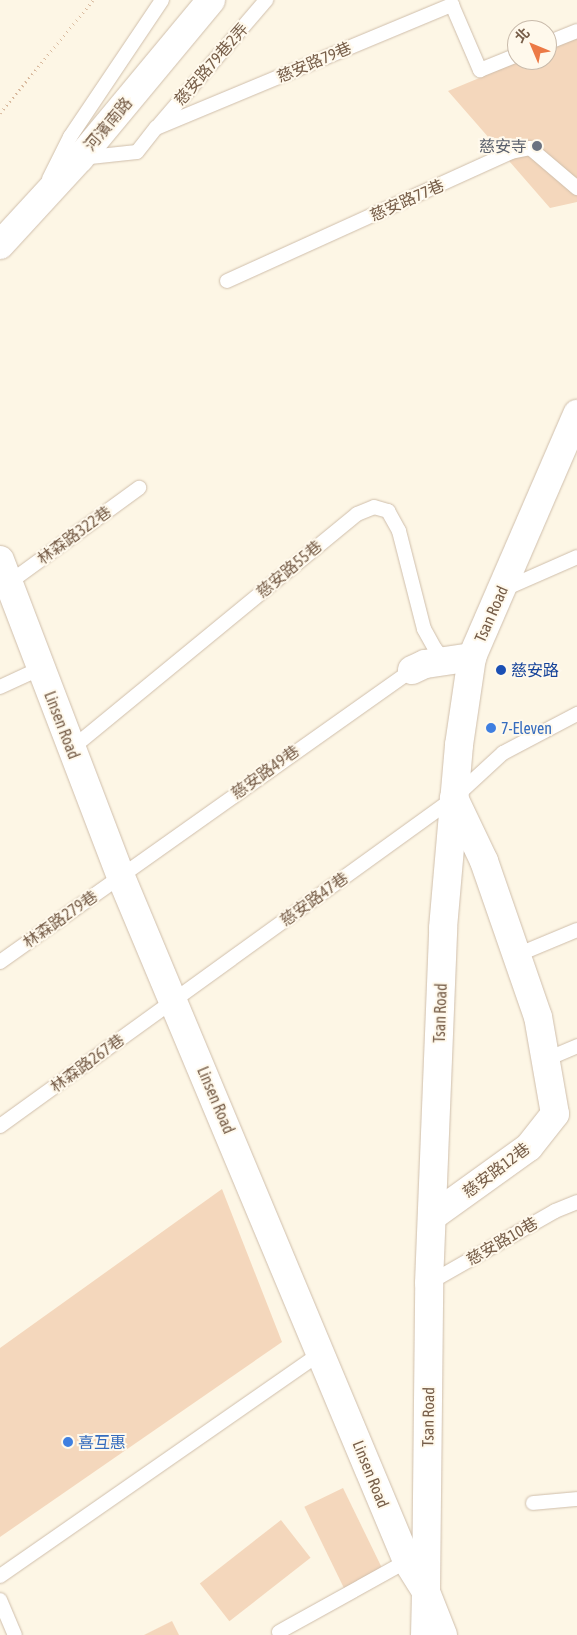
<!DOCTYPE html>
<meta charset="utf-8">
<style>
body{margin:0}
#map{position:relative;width:577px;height:1635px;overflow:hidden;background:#fdf6e5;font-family:"Asap Condensed","Noto Sans TC",sans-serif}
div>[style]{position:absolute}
.building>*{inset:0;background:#f4d7bc;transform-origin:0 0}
.path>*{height:3px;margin-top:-1.5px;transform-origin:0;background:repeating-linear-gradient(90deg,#d9ba9e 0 1px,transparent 0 5px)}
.roads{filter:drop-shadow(0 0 1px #cfbeab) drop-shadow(0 0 1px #cfbeab)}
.service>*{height:14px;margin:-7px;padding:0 7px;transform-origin:7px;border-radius:7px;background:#fff}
.minor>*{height:28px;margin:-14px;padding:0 14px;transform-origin:14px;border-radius:14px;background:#fff}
.tertiary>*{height:28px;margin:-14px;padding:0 14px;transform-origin:14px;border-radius:14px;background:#fff}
.dots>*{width:14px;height:14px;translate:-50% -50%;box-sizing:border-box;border:2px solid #fff9ec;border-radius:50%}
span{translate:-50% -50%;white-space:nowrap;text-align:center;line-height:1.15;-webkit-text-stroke:4px #fff9ec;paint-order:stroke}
.street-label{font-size:16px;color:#775e49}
.worship-label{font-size:16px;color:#5b616d}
.right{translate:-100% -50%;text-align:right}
.transit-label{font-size:16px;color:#164399}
.left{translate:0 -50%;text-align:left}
.shop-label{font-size:16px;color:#366cbe}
.north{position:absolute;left:507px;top:20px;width:50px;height:50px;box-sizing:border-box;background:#fff9ec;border:1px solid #c9bbab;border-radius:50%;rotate:315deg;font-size:14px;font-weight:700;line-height:20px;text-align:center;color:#775e49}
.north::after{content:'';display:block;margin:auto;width:18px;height:22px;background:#ec7a46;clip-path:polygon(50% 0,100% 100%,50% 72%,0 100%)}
</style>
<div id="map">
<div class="building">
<div style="clip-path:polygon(577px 38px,577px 202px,550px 208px,448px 91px,523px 60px,547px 60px,547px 50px)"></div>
<div style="clip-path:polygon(222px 1189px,282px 1342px,0 1537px,0 1348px)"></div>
<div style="left:343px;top:1488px;width:100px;height:43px;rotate:64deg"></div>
<div style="left:281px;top:1520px;width:48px;height:103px;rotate:52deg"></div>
<div style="clip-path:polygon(172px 1621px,179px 1635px,144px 1635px)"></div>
</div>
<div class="path">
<div style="left:0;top:113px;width:146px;rotate:-50.5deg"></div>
</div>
<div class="roads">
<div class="service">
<div style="left:547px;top:43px;width:32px;rotate:-22deg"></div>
<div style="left:159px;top:125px;width:165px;rotate:-49.4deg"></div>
<div style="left:81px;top:158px;width:56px;rotate:-6.1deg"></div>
<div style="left:137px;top:152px;width:31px;rotate:-52deg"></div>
<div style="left:156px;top:128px;width:321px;rotate:-22.6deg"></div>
<div style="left:452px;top:5px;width:71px;rotate:66.7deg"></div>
<div style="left:480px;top:70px;width:40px;rotate:-22deg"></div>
<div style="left:49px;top:179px;width:47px;rotate:-63.4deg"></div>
<div style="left:70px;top:137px;width:165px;rotate:-56.1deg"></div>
<div style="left:227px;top:281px;width:312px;rotate:-24.4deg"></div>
<div style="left:511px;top:152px;width:19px;rotate:-12deg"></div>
<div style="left:530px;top:148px;width:62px;rotate:40.4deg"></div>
<div style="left:10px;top:582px;width:160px;rotate:-36.1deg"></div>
<div style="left:502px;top:590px;width:82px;rotate:-23.7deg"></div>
<div style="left:0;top:687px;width:45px;rotate:-24.9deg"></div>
<div style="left:71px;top:749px;width:370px;rotate:-39.4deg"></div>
<div style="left:357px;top:514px;width:18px;rotate:-22deg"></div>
<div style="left:374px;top:507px;width:15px;rotate:16deg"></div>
<div style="left:388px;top:511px;width:23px;rotate:61deg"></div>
<div style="left:399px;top:531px;width:101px;rotate:75.7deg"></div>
<div style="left:424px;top:629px;width:23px;rotate:61deg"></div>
<div style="left:435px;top:649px;width:15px;rotate:48deg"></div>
<div style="left:517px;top:955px;width:65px;rotate:-22.6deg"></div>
<div style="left:0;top:962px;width:505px;rotate:-35.33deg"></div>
<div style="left:547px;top:1059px;width:33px;rotate:-23deg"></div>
<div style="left:0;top:1126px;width:560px;rotate:-35.85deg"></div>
<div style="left:454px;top:798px;width:67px;rotate:-42.6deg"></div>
<div style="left:503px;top:753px;width:84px;rotate:-27.8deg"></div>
<div style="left:429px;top:1283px;width:145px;rotate:-29.7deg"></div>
<div style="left:555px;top:1211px;width:24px;rotate:-22deg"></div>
<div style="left:533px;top:1503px;width:44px;rotate:-5.2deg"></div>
<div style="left:0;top:1576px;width:391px;rotate:-34.8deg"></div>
<div style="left:0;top:1600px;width:38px;rotate:67deg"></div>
<div style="left:279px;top:1632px;width:146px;rotate:-29deg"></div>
</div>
<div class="minor">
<div style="left:0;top:245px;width:118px;rotate:-47.4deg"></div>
<div style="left:80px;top:158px;width:205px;rotate:-50.3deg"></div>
<div style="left:0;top:560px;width:339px;rotate:69.1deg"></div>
<div style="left:121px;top:877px;width:741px;rotate:67.31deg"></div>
<div style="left:407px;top:1561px;width:36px;rotate:58deg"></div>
<div style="left:426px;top:1592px;width:43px;rotate:91.3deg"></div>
<div style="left:412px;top:670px;width:14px;rotate:-25deg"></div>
<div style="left:425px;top:664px;width:48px;rotate:-8.5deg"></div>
<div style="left:433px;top:1216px;width:118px;rotate:-35.7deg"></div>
<div style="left:529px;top:1147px;width:42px;rotate:-51.8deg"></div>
<div style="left:555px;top:1114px;width:98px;rotate:-99.9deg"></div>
<div style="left:538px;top:1017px;width:165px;rotate:-109.1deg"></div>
<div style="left:484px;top:861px;width:70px;rotate:-115.5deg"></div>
</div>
<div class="tertiary">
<div style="left:443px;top:1635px;width:46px;rotate:-111.6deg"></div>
<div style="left:426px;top:1592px;width:309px;rotate:-89.4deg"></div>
<div style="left:429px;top:1283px;width:355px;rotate:-87.7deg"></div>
<div style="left:443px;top:928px;width:184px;rotate:-85deg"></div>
<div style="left:459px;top:745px;width:89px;rotate:-81.6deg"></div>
<div style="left:472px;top:657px;width:265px;rotate:-66.6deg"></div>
</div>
</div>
<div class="dots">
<div style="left:537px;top:146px;background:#6b7280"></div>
<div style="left:501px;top:670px;background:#1a4fb4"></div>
<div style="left:491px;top:728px;background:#3f7fe0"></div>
<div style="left:68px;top:1442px;background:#3f7fe0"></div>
</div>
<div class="street-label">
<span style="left:314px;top:62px;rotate:-23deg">慈安路79巷</span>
<span style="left:211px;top:64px;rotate:-49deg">慈安路79巷2弄</span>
<span style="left:108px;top:124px;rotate:-50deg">河濱南路</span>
<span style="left:407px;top:200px;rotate:-24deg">慈安路77巷</span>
<span style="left:74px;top:535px;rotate:-36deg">林森路322巷</span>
<span style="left:289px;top:569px;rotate:-40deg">慈安路55巷</span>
<span style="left:491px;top:614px;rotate:-66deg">Tsan Road</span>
<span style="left:62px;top:725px;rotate:69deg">Linsen Road</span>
<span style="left:265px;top:772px;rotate:-36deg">慈安路49巷</span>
<span style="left:314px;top:899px;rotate:-36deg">慈安路47巷</span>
<span style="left:60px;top:919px;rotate:-35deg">林森路279巷</span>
<span style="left:440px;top:1013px;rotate:-88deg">Tsan Road</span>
<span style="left:87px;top:1063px;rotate:-36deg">林森路267巷</span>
<span style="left:216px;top:1100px;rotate:67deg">Linsen Road</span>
<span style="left:496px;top:1170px;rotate:-37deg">慈安路12巷</span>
<span style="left:502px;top:1241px;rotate:-30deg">慈安路10巷</span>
<span style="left:428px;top:1417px;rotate:-89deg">Tsan Road</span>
<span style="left:371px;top:1474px;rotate:68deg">Linsen Road</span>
</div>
<div class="worship-label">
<span class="right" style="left:527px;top:146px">慈安寺</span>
</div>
<div class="transit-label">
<span class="left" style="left:511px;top:670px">慈安路</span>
</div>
<div class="shop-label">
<span class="left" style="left:501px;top:728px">7-Eleven</span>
<span class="left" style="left:78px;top:1442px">喜互惠</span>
</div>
<div class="north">北</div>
</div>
